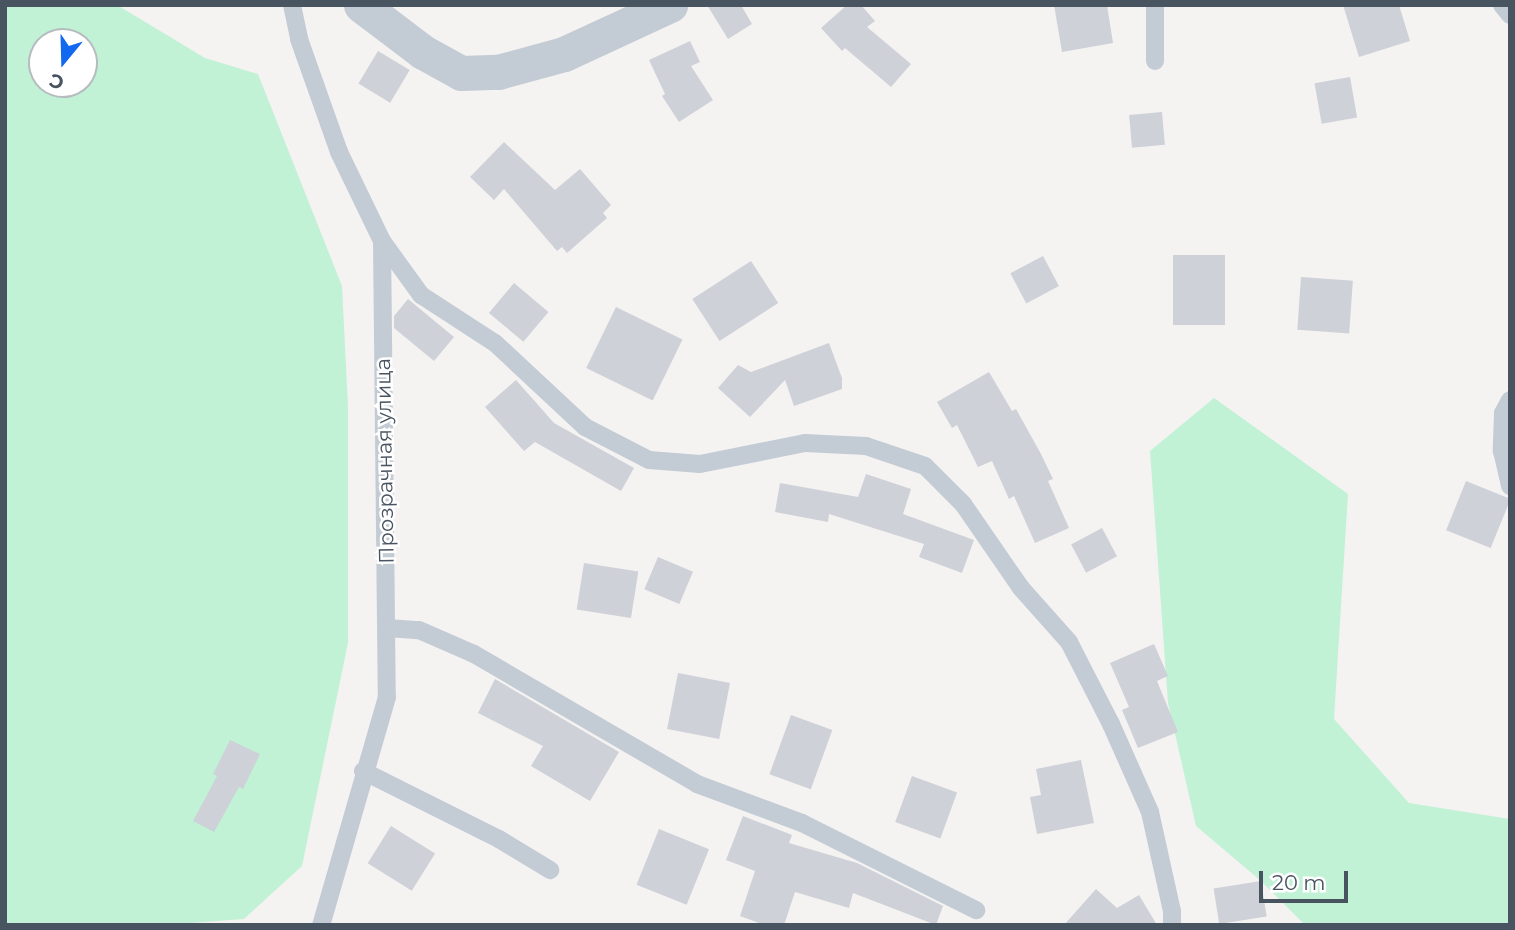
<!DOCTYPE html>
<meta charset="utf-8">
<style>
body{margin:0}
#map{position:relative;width:1515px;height:930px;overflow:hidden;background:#f5f2f2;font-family:Montserrat,sans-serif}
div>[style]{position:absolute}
.green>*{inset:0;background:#c1f2d6}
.building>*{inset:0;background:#ced1d7;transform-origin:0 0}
.service>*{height:18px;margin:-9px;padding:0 9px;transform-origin:9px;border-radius:9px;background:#c3ccd4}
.minor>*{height:35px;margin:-17.5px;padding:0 17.5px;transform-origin:17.5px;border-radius:17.5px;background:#c3ccd4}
span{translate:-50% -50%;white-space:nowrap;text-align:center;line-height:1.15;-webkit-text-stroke:5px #fff;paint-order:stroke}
.street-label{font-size:21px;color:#495461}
.frame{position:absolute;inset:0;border:7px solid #495461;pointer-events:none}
.north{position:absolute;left:28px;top:28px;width:70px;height:70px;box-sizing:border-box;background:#fff;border:2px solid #b6bbc0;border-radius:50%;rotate:199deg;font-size:19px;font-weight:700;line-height:28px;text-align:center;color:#495461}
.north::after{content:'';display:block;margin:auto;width:24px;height:32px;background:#1268ef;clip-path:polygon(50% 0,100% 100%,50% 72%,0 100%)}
.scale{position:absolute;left:1259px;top:871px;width:89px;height:32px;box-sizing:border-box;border:4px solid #495461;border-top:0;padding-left:9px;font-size:21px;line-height:24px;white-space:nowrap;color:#495461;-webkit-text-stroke:5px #fff;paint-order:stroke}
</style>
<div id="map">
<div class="green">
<div style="clip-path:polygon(evenodd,5px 5px,117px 5px,205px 58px,258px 74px,342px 286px,348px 406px,348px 643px,302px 866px,244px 919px,162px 925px,5px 925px,5px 5px,42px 42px,84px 42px,84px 84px,42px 84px,42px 42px)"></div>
<div style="clip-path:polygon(1214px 398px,1348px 494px,1334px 719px,1409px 803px,1510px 819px,1510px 925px,1305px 925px,1261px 881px,1196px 826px,1168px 703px,1150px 451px)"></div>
</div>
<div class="building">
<div style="clip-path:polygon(707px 5px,741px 5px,752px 24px,728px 39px)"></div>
<div style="clip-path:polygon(847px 5px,861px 5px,875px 21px,867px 27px,911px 64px,891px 87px,845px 48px,842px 51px,821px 28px)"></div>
<div style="clip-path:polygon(1054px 5px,1107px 5px,1113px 43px,1062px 52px)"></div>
<div style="clip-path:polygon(1343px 5px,1399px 5px,1410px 41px,1359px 57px)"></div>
<div style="clip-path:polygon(690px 41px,700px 62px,691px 66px,713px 100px,679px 122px,662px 96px,665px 94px,649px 60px)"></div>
<div style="left:378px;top:51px;width:37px;height:38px;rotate:31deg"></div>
<div style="left:1350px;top:77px;width:41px;height:36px;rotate:80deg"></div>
<div style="left:1162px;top:112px;width:33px;height:33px;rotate:85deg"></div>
<div style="clip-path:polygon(504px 142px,555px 190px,580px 169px,611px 205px,603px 213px,607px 218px,567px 253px,562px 247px,557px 251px,504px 189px,494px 200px,470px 177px)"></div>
<div style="left:1173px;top:255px;width:52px;height:70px"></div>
<div style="left:1043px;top:256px;width:34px;height:37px;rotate:62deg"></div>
<div style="left:751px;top:261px;width:50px;height:70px;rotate:57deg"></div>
<div style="left:1301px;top:277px;width:52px;height:53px;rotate:4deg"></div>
<div style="left:514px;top:283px;width:45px;height:39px;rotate:40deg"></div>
<div style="clip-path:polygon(408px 299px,454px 337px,434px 361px,394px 328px,394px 316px)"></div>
<div style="left:616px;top:307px;width:74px;height:68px;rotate:26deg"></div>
<div style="clip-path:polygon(829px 343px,842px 378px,842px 389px,794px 406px,785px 380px,750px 417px,718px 388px,738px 365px,751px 372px)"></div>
<div style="clip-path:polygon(989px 372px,1012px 411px,1016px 409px,1041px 454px,1053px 479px,1048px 481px,1069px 528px,1035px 543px,1014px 496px,1009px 499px,992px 461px,978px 467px,957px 425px,952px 428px,937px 402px)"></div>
<div style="clip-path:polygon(516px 380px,554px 423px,634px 468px,621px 491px,535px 442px,524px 451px,485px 407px)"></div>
<div style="clip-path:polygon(866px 474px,911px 489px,903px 514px,974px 540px,962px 573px,919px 557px,924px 544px,829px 514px,828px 522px,775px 512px,780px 483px,858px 497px)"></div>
<div style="left:1466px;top:481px;width:48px;height:53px;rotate:22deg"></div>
<div style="left:1102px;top:528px;width:32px;height:35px;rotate:62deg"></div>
<div style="left:658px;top:557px;width:38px;height:35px;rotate:23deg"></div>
<div style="left:584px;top:563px;width:55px;height:47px;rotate:9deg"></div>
<div style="clip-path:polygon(1154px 644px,1168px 676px,1157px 681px,1178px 732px,1138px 748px,1122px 710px,1129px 707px,1110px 663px)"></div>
<div style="left:678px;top:673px;width:53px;height:57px;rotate:11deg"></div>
<div style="clip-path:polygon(495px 679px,619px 752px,590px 801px,531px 766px,543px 746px,478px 713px)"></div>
<div style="left:791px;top:715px;width:44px;height:63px;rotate:20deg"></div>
<div style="clip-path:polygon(230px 740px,260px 754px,243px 789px,239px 787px,214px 832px,193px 821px,217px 776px,213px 774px)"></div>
<div style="clip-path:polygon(1081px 760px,1094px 823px,1037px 834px,1030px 797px,1041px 795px,1036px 769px)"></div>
<div style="left:912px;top:776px;width:48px;height:49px;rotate:20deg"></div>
<div style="clip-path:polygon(743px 816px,792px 835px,789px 843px,857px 863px,943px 906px,936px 925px,853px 893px,849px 908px,795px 892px,784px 925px,765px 925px,740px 916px,755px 871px,726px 860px)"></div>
<div style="left:391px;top:826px;width:52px;height:44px;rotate:32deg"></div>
<div style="left:659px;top:829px;width:54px;height:60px;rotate:22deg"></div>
<div style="left:1261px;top:881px;width:36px;height:48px;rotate:81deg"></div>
<div style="clip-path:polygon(1096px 889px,1117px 908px,1139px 895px,1157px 925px,1064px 925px)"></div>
</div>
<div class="service">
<div style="left:292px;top:5px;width:35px;rotate:78deg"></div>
<div style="left:299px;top:39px;width:120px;rotate:70.5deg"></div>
<div style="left:339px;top:152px;width:99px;rotate:64.2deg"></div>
<div style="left:382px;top:241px;width:456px;rotate:89.4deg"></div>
<div style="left:387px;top:697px;width:237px;rotate:106.1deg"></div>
<div style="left:1502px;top:5px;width:13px;rotate:51deg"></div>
<div style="left:1155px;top:61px;width:56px;rotate:-90deg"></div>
<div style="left:382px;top:241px;width:67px;rotate:54.2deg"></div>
<div style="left:421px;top:295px;width:88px;rotate:33deg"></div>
<div style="left:495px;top:343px;width:123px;rotate:43deg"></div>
<div style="left:585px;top:427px;width:72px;rotate:27.3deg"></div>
<div style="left:649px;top:460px;width:51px;rotate:4.5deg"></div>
<div style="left:700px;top:464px;width:107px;rotate:-11.3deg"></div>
<div style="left:805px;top:443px;width:61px;rotate:2.8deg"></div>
<div style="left:866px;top:446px;width:62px;rotate:18.7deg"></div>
<div style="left:925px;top:466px;width:54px;rotate:45deg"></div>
<div style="left:963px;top:504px;width:102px;rotate:55.4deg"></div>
<div style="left:1021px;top:588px;width:72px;rotate:48.4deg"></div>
<div style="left:1069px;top:642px;width:92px;rotate:62.9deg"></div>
<div style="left:1111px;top:724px;width:96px;rotate:66.1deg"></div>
<div style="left:1150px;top:812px;width:101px;rotate:77.5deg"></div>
<div style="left:1172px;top:911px;width:14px;rotate:90deg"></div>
<div style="left:1510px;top:400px;width:15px;rotate:118deg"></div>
<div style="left:1503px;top:413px;width:38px;rotate:92deg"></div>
<div style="left:1502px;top:451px;width:36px;rotate:77deg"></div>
<div style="left:387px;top:628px;width:32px;rotate:4deg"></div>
<div style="left:419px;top:630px;width:60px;rotate:23.6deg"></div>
<div style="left:474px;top:654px;width:258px;rotate:30.2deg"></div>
<div style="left:697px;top:784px;width:112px;rotate:20.4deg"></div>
<div style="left:802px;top:823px;width:195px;rotate:26.6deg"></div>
<div style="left:363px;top:771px;width:152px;rotate:26.6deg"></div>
<div style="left:499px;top:839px;width:60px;rotate:31.3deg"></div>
</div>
<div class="minor">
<div style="left:361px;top:5px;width:78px;rotate:37.2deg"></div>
<div style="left:423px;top:52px;width:43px;rotate:28.9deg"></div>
<div style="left:461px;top:73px;width:37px;rotate:-2deg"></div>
<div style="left:498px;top:72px;width:68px;rotate:-15.3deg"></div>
<div style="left:564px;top:54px;width:117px;rotate:-24.8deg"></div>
</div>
<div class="street-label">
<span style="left:385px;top:461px;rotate:-91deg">Прозрачная улица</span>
</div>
<div class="frame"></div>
<div class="north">С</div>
<div class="scale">20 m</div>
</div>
